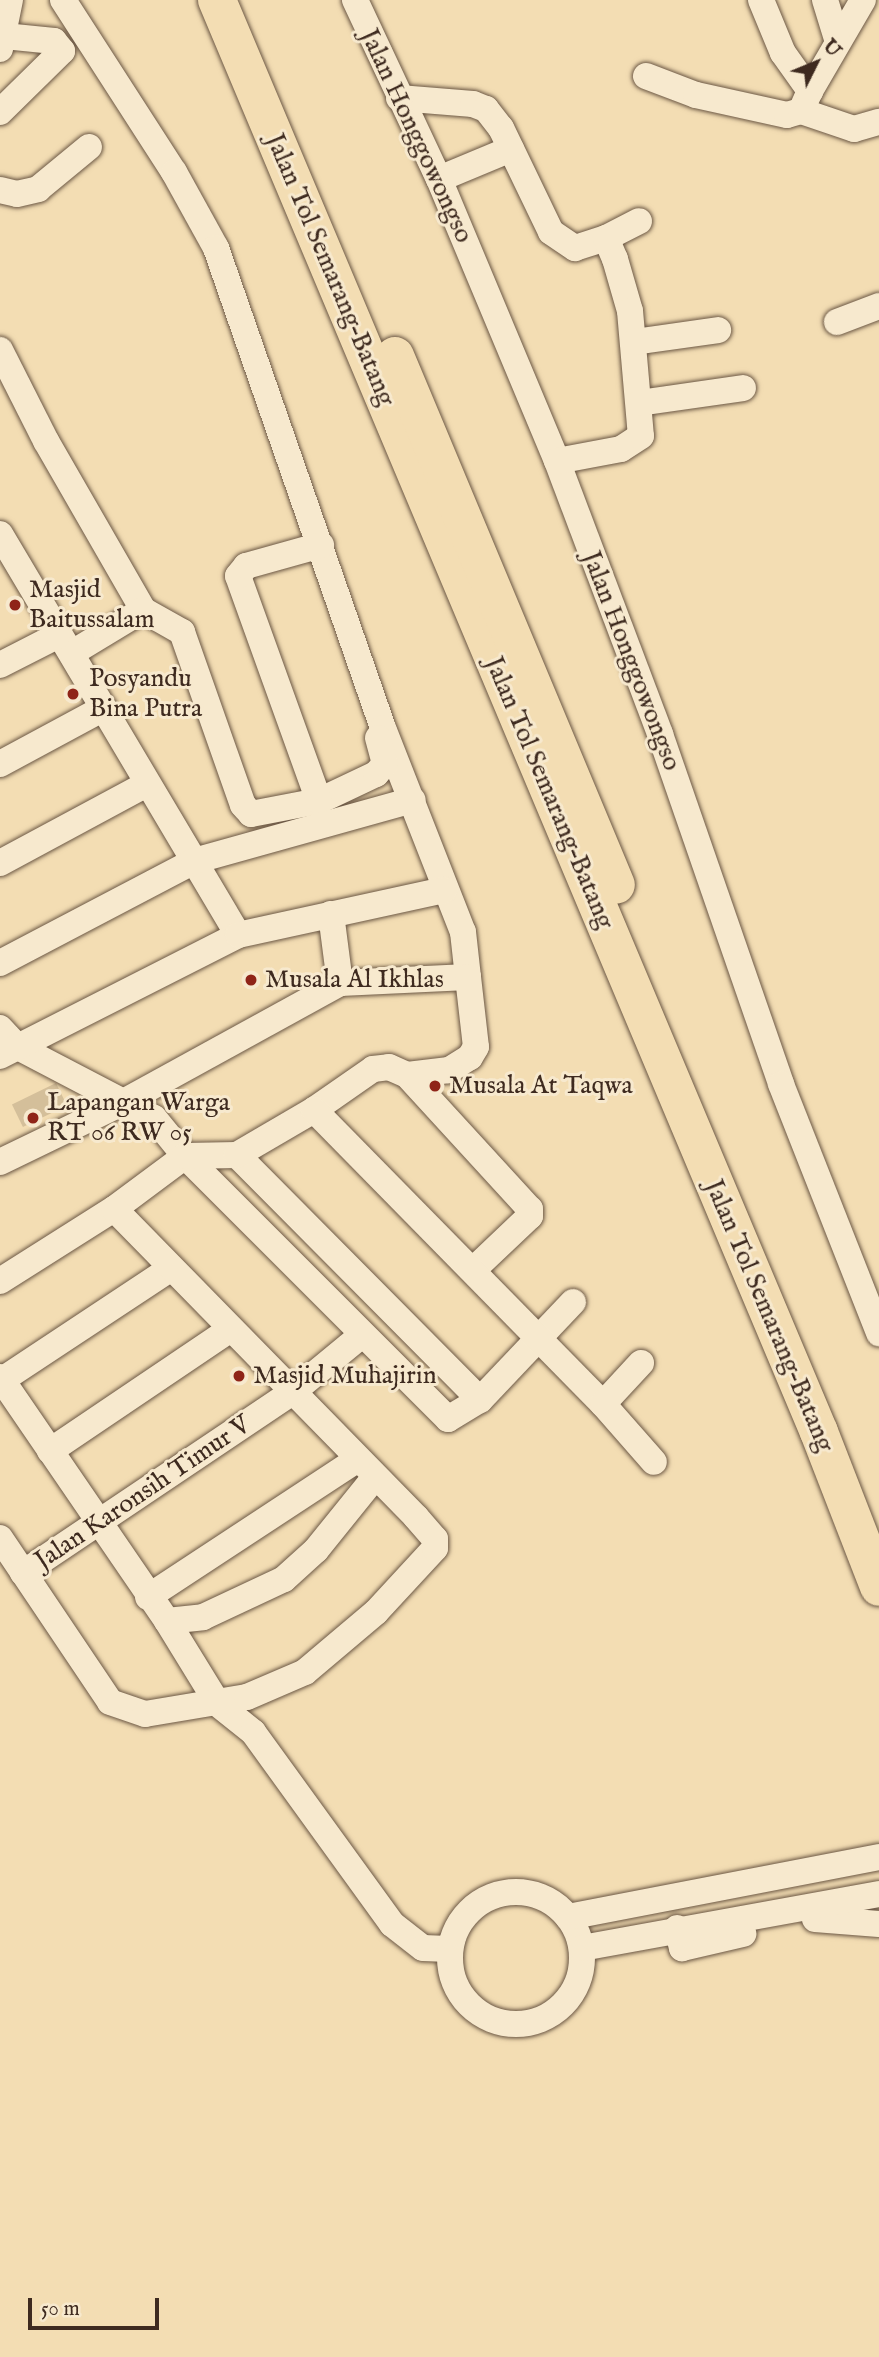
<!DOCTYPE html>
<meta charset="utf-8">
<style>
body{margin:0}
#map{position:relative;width:879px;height:2357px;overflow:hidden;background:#f3ddb3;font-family:"IM FELL English",serif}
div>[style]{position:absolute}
.green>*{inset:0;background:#d4bf9a;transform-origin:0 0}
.roads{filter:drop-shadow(0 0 2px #6b5744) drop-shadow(0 0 2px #6b5744)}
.minor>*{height:26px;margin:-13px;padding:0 13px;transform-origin:13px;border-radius:13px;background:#f7e9ce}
.minor>.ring{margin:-13px;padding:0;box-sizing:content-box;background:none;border:26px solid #f7e9ce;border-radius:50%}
.highway>*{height:38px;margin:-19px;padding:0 19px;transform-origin:19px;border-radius:19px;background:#f3ddb3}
.dots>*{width:19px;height:19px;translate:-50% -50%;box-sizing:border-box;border:4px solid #f7e9ce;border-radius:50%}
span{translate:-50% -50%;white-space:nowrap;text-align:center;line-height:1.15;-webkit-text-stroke:6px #f7e9ce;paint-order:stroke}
.street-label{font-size:26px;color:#3e2a1f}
.poi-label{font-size:26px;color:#3e2a1f}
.left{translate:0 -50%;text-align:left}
.north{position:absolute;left:781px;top:28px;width:70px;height:70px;-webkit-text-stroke:5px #f7e9ce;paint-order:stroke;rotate:47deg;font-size:19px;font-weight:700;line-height:28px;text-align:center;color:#3e2a1f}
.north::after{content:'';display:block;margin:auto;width:24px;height:32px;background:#3e2a1f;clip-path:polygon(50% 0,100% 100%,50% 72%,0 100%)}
.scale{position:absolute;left:28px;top:2298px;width:131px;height:32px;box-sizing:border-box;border:4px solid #3e2a1f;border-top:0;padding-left:9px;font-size:21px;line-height:24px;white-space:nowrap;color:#3e2a1f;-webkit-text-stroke:5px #f7e9ce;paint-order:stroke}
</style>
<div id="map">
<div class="green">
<div style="left:56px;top:1083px;width:25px;height:49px;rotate:64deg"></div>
</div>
<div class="roads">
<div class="minor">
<div style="left:63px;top:0;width:205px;rotate:57.2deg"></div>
<div style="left:174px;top:172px;width:87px;rotate:61.1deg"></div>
<div style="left:216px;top:248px;width:508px;rotate:70.82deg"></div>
<div style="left:383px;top:728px;width:219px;rotate:68.6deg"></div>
<div style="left:463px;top:932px;width:45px;rotate:83.7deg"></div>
<div style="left:355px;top:0;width:198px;rotate:64.9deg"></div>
<div style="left:439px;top:179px;width:306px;rotate:67.3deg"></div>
<div style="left:557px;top:461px;width:292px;rotate:69.3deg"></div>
<div style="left:660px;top:734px;width:370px;rotate:70.9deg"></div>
<div style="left:781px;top:1084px;width:268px;rotate:68.5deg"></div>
<div style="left:761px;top:0;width:57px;rotate:67.5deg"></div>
<div style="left:783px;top:53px;width:47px;rotate:54.6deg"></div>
<div style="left:810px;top:91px;width:105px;rotate:-59.8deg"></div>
<div style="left:825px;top:0;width:41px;rotate:72.9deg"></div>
<div style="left:0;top:49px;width:50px;rotate:-78.5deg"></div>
<div style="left:646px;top:76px;width:53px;rotate:20.8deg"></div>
<div style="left:696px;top:95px;width:93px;rotate:12.4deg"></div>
<div style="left:787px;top:115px;width:15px;rotate:-16deg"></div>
<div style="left:801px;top:111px;width:22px;rotate:-66deg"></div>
<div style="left:399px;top:98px;width:74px;rotate:4.6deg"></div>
<div style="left:473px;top:104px;width:14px;rotate:21deg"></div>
<div style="left:486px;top:109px;width:24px;rotate:52deg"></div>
<div style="left:501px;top:128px;width:115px;rotate:64.3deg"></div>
<div style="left:551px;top:232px;width:29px;rotate:34deg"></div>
<div style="left:575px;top:248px;width:33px;rotate:-18deg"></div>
<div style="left:606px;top:238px;width:23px;rotate:67deg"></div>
<div style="left:615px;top:259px;width:54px;rotate:73.9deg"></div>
<div style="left:630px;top:311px;width:125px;rotate:85deg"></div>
<div style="left:641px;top:436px;width:24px;rotate:147deg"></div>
<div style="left:621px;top:449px;width:65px;rotate:169.4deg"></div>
<div style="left:801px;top:111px;width:56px;rotate:18.8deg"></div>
<div style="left:854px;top:129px;width:26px;rotate:-16deg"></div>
<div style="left:0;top:112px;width:87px;rotate:-44.5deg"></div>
<div style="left:62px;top:51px;width:13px;rotate:-129deg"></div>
<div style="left:54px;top:41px;width:50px;rotate:-174.3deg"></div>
<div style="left:439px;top:179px;width:78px;rotate:-22.6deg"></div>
<div style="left:0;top:190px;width:17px;rotate:13deg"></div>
<div style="left:17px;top:194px;width:22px;rotate:-13deg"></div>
<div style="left:38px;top:189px;width:66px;rotate:-39.5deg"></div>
<div style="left:606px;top:238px;width:37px;rotate:-27deg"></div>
<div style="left:837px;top:322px;width:45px;rotate:-20.9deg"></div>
<div style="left:634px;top:342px;width:85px;rotate:-8.1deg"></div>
<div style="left:0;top:350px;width:102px;rotate:63.2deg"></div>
<div style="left:46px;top:441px;width:195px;rotate:60.1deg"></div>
<div style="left:143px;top:610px;width:83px;rotate:148.8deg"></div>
<div style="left:639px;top:403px;width:105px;rotate:-8.2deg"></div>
<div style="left:0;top:534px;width:466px;rotate:59.3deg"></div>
<div style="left:143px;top:610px;width:45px;rotate:29.4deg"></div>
<div style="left:182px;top:632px;width:183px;rotate:70.6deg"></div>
<div style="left:243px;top:805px;width:12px;rotate:48deg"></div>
<div style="left:251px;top:814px;width:69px;rotate:-10.8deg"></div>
<div style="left:319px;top:801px;width:63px;rotate:-25.3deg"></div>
<div style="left:376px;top:774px;width:13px;rotate:-48deg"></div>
<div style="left:385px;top:764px;width:27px;rotate:-105deg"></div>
<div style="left:0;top:665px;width:64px;rotate:-27deg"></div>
<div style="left:0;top:764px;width:118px;rotate:-28.3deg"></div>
<div style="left:319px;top:801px;width:239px;rotate:-109.8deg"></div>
<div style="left:238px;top:576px;width:13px;rotate:-51deg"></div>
<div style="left:246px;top:566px;width:78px;rotate:-15.6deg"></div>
<div style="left:0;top:863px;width:167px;rotate:-28.3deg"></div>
<div style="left:331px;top:914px;width:70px;rotate:82.6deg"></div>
<div style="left:340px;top:983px;width:128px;rotate:-2.7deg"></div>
<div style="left:468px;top:977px;width:70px;rotate:83.5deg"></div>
<div style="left:476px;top:1047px;width:12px;rotate:121deg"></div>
<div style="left:470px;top:1057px;width:25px;rotate:148deg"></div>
<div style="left:449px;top:1070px;width:42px;rotate:173.2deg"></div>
<div style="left:0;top:963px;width:219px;rotate:-27.7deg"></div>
<div style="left:194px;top:861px;width:227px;rotate:-15.6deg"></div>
<div style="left:0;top:1028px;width:26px;rotate:47deg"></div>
<div style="left:18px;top:1047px;width:153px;rotate:27.6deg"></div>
<div style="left:154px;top:1118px;width:49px;rotate:50.8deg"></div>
<div style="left:185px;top:1156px;width:372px;rotate:45deg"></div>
<div style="left:448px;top:1419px;width:37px;rotate:-31deg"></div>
<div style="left:480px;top:1400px;width:135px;rotate:-46.5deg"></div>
<div style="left:0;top:1056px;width:267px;rotate:-26.9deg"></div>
<div style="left:238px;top:935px;width:211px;rotate:-12.3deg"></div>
<div style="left:314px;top:1110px;width:72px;rotate:-34.8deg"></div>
<div style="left:373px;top:1069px;width:16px;rotate:-7deg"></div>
<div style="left:389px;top:1067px;width:20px;rotate:24deg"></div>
<div style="left:407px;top:1075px;width:182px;rotate:47.5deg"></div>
<div style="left:530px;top:1209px;width:7px;rotate:90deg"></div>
<div style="left:530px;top:1216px;width:79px;rotate:136.5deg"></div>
<div style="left:237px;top:1155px;width:345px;rotate:45.2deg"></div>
<div style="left:0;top:1162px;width:133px;rotate:-25.8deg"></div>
<div style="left:120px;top:1104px;width:251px;rotate:-28.8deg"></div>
<div style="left:0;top:1281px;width:135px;rotate:-32.3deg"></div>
<div style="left:114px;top:1209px;width:89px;rotate:-36.7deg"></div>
<div style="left:185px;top:1156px;width:52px;rotate:-1.1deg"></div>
<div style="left:237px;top:1155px;width:89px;rotate:-30.3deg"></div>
<div style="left:314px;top:1110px;width:412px;rotate:45.5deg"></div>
<div style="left:603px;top:1404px;width:77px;rotate:48.7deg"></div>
<div style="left:0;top:1377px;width:296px;rotate:55.6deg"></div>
<div style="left:167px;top:1621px;width:97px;rotate:58.4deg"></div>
<div style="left:218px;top:1704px;width:45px;rotate:38.7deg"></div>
<div style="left:253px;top:1732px;width:237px;rotate:54.1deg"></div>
<div style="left:392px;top:1924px;width:39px;rotate:38deg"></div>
<div style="left:423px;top:1948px;width:26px;rotate:2deg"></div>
<div style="left:2px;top:1380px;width:201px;rotate:-33.5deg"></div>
<div style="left:603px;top:1404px;width:56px;rotate:-47.2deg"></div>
<div style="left:50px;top:1451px;width:218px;rotate:-34deg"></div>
<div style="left:0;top:1538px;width:197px;rotate:56.1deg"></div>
<div style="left:110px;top:1702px;width:37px;rotate:19deg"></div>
<div style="left:145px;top:1714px;width:103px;rotate:-9.5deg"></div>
<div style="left:247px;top:1697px;width:63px;rotate:-23.3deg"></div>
<div style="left:305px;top:1672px;width:93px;rotate:-40.2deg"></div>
<div style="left:376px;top:1612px;width:87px;rotate:-47.3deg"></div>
<div style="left:435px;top:1548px;width:9px;rotate:-90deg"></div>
<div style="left:435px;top:1539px;width:29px;rotate:-131deg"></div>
<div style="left:416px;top:1517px;width:431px;rotate:-134.4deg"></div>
<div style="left:23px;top:1573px;width:326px;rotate:-33.9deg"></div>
<div style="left:294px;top:1391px;width:88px;rotate:-39.5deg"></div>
<div style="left:148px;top:1597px;width:251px;rotate:-33.3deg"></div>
<div style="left:167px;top:1621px;width:36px;rotate:-6deg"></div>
<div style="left:203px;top:1617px;width:89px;rotate:-25.1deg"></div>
<div style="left:284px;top:1579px;width:43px;rotate:-42.2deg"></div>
<div style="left:316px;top:1550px;width:94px;rotate:-51.1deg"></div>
<div class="ring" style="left:450px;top:1892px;width:106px;height:106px"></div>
<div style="left:568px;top:1917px;width:317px;rotate:-10.9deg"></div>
<div style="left:815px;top:1919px;width:64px;rotate:4.5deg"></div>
<div style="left:677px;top:1928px;width:21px;rotate:76deg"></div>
<div style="left:682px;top:1948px;width:63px;rotate:-12.9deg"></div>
<div style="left:582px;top:1948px;width:302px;rotate:-10.3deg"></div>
</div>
<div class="highway">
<div style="left:217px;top:0;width:1553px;rotate:67.2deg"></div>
<div style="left:819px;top:1432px;width:166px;rotate:68.8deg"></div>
<div style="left:395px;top:356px;width:573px;rotate:67.33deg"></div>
</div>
</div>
<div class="dots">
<div style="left:15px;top:605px;background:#8f2418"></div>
<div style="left:73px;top:694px;background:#8f2418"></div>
<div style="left:251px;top:980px;background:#8f2418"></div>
<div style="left:435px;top:1086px;background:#8f2418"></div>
<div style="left:33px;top:1118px;background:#8f2418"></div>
<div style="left:239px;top:1376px;background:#8f2418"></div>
</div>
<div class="street-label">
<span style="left:416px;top:136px;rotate:65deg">Jalan Honggowongso</span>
<span style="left:330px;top:270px;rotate:67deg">Jalan Tol Semarang–Batang</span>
<span style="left:631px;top:661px;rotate:69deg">Jalan Honggowongso</span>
<span style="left:549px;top:793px;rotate:67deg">Jalan Tol Semarang–Batang</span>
<span style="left:769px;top:1316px;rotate:67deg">Jalan Tol Semarang–Batang</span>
<span style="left:143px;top:1493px;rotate:-34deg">Jalan Karonsih Timur V</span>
</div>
<div class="poi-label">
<span class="left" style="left:29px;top:605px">Masjid<br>Baitussalam</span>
<span class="left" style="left:89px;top:694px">Posyandu<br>Bina Putra</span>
<span class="left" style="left:265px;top:980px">Musala Al Ikhlas</span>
<span class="left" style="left:449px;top:1086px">Musala At Taqwa</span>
<span class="left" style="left:47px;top:1118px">Lapangan Warga<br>RT 06 RW 05</span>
<span class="left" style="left:253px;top:1376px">Masjid Muhajirin</span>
</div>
<div class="north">U</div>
<div class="scale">50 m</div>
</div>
